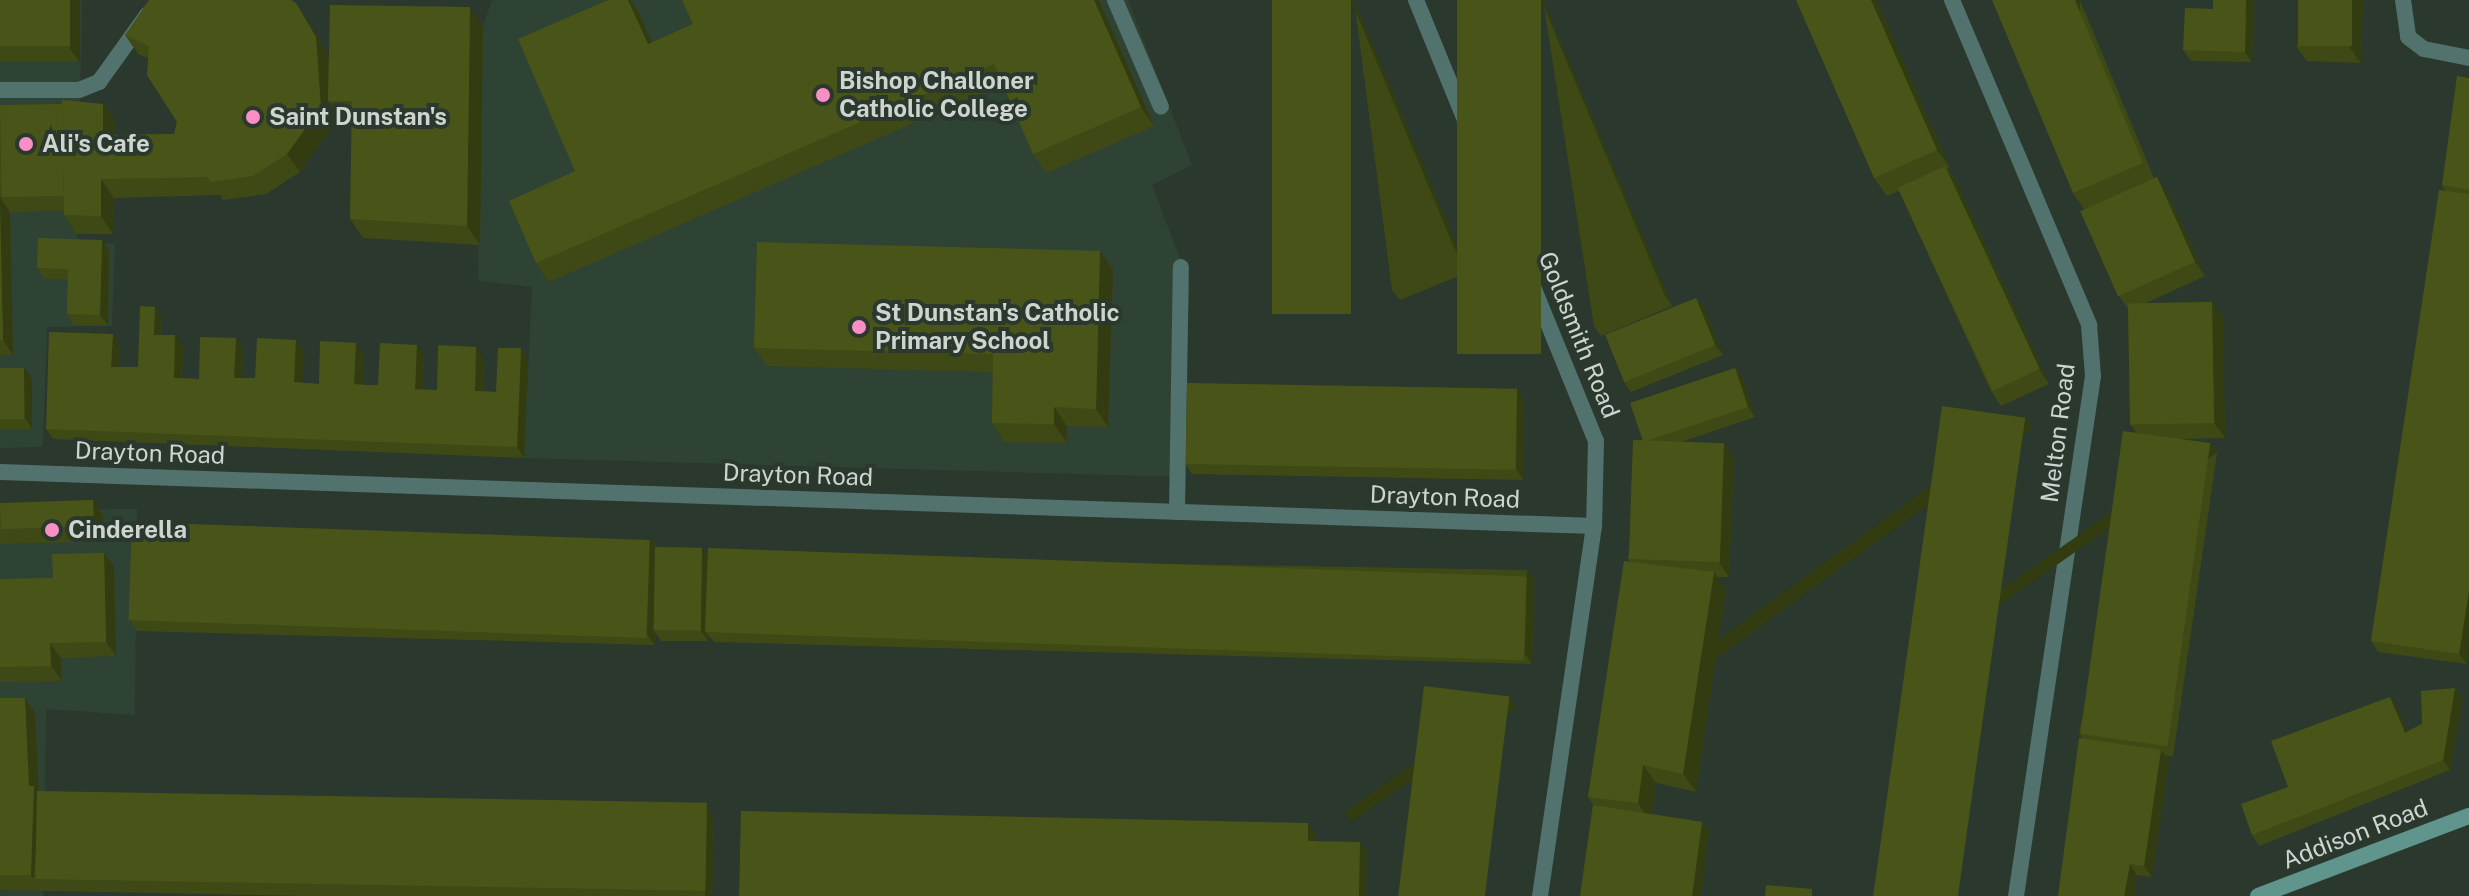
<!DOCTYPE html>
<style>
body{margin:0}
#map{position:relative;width:2469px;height:896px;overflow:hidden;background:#2a382d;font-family:"Public Sans",sans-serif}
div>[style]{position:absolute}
.built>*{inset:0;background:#2f4334}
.lane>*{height:16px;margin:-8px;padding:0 8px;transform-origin:8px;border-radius:8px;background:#52726d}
.street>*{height:16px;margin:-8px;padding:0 8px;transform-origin:8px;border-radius:8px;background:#52726d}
.secondary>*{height:16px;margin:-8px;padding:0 8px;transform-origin:8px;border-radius:8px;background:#60958d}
.wall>*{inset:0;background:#3f4915;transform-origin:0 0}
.shaded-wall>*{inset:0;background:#333c11;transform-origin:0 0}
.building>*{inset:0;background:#495518;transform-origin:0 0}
.dots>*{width:22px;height:22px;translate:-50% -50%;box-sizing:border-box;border:4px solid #2a382d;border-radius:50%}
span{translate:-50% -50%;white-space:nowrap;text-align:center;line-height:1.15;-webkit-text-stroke:8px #2a382d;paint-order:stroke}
.poi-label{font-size:24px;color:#cdd5ce;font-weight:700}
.left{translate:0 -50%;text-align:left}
.street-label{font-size:24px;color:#cdd5ce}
</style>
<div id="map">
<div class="built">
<div style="clip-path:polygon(0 0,82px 0,77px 234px,80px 242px,115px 244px,112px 326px,47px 327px,43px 447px,0 448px)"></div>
<div style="clip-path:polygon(492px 0,1128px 0,1192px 165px,1152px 185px,1190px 285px,1180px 477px,524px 458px,532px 287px,478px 281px,483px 26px)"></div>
<div style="clip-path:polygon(137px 509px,135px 715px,46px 709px,43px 896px,0 896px,0 510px)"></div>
</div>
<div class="lane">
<div style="left:1115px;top:0;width:116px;rotate:66.7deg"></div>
<div style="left:79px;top:90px;width:22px;rotate:-22deg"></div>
<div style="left:99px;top:82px;width:82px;rotate:-54.4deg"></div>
<div style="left:147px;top:15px;width:25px;rotate:-37deg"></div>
<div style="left:1177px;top:512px;width:245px;rotate:-89.1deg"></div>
</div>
<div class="street">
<div style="left:1416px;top:0;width:476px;rotate:67.8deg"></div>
<div style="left:1596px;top:441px;width:85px;rotate:91.3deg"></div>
<div style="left:1594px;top:526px;width:374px;rotate:98.3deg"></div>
<div style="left:1952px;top:0;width:353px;rotate:67.1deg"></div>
<div style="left:2089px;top:325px;width:51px;rotate:85.5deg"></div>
<div style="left:2093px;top:376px;width:526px;rotate:98.42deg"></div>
<div style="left:2403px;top:0;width:37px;rotate:82deg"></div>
<div style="left:2408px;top:37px;width:20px;rotate:37deg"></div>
<div style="left:2424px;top:49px;width:46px;rotate:11.3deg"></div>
<div style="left:0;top:90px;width:79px"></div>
<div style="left:0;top:472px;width:1595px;rotate:1.94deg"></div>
</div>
<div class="secondary">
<div style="left:2258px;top:896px;width:226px;rotate:-20.8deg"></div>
</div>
<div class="wall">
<div style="left:0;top:0;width:80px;height:61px"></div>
<div style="clip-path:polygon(682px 0,1099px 0,1154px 126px,1046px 173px,1033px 154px,1003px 84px,549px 282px,536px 263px,575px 171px,638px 11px,652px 43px,693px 24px)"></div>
<div style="clip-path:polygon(1354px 0,1468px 272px,1400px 300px,1392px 290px)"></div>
<div style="clip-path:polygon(1543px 0,1672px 306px,1601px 336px,1594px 326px)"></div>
<div style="clip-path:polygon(1876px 0,1950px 168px,1948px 169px,1956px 181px,2049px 384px,2001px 406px,1991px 391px,1899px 191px,1887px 196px,1874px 178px)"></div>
<div style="clip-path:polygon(2080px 0,2154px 178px,2167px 192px,2205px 276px,2146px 303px,2212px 302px,2223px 317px,2225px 438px,2180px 439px,2210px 443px,2217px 453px,2173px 757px,2166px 755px,2169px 760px,2152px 877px,2137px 875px,2134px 896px,2058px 896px,2082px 738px,2079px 734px,2136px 432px,2130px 424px,2128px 309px,2119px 296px,2084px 209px,2073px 193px)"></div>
<div style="clip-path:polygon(2213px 0,2254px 0,2252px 62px,2191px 61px,2183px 50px,2213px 9px)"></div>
<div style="clip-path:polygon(2363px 0,2361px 63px,2307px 61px,2296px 46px)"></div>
<div style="clip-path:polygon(296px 3px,308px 22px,329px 55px,483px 26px,480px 245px,363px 238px,350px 219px,352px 120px,341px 120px,332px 106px,333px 126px,300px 172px,266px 194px,223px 200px,220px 195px,114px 198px,113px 234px,76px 234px,64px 215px,64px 211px,10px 212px,13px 355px,0 355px,0 105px,103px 104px,116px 122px,116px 135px,174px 134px,177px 122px,148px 58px,138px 54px,125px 35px)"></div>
<div style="clip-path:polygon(2469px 78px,2469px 650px,2467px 664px,2378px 652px,2371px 641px,2445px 191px,2442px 185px)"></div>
<div style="clip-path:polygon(102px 240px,109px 250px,108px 325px,74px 325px,67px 314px,68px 279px,44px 279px,37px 268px)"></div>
<div style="clip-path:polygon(1100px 251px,1113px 269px,1108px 427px,1067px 426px,1067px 443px,1004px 442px,992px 423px,993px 372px,767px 366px,754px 348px)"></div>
<div style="clip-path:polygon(1696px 298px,1704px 308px,1723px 355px,1631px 392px,1624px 382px)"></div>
<div style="clip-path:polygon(162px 317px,162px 335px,183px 346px,182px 378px,199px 379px,236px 338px,243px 349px,242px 378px,255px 378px,303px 351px,302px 383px,319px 384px,364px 353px,362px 385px,378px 385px,424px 355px,423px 390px,437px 390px,484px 357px,483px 391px,496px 392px,521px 348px,528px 359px,524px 458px,53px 439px,46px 429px,113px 334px,120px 345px,119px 367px,138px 367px)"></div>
<div style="clip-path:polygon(0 368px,24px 368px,32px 378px,32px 429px,0 429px)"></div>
<div style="clip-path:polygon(1735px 368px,1743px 379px,1755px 417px,1681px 442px,1734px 458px,1729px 577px,1717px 577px,1726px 590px,1696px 792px,1656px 783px,1652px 814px,1702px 822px,1709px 832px,1701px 896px,1580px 896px,1593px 805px,1588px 797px,1630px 562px,1628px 559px,1643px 441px)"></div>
<div style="clip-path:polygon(1517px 388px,1524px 399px,1523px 480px,1192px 474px,1185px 464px)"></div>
<div style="clip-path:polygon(93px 500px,103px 515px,104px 541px,0 544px,0 503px)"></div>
<div style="clip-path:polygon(657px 546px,657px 547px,708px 556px,1527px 570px,1534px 580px,1532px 664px,714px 642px,708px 635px,708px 641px,661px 641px,655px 632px,654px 645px,137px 631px,130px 620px)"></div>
<div style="clip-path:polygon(104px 553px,114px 567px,116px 656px,61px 658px,62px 681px,0 682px,0 579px,53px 578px)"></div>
<div style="clip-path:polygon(2455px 688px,2463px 699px,2450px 770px,2259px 846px,2252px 835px,2288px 787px,2397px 707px,2407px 731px,2422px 724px)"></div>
<div style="clip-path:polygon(0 698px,35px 713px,39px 791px,714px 818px,712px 896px,304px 896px,0 890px)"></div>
</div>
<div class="shaded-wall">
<div style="clip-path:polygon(70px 0,80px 0,80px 63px,70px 49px)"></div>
<div style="clip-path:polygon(628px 0,630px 0,638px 11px,661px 63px,648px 44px)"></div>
<div style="clip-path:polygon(1094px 0,1099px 0,1154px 126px,1141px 107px)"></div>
<div style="clip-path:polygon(1351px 0,1354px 0,1468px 272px,1460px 262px)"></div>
<div style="clip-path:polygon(1541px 0,1543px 0,1672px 306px,1665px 296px)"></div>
<div style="clip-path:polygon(1871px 0,1876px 0,1950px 168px,1937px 150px)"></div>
<div style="left:2075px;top:0;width:5px;height:177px"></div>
<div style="clip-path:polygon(2246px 0,2254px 0,2252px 62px,2245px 52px)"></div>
<div style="clip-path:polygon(2352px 0,2363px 0,2361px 63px,2350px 48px)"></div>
<div style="clip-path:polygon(296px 3px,308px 22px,329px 55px,328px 101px,332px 106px,333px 126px,300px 172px,287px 154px)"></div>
<div style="clip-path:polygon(470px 7px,483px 26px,480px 245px,467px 226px)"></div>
<div style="clip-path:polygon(103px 104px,116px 122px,116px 154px,103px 135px)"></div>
<div style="clip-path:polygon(1945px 166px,1956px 181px,2049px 384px,2039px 369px)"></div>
<div style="clip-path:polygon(2157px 177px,2167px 192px,2205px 276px,2195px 262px)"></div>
<div style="clip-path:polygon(101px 179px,114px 198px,113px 234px,101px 216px)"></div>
<div style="clip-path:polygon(0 197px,10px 212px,13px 355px,3px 340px)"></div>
<div style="clip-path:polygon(102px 240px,109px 250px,108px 325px,100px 315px)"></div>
<div style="clip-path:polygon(1100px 251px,1113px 269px,1108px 427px,1096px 409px)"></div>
<div style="clip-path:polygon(1696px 298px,1704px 308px,1723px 355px,1715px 345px)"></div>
<div style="clip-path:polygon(2212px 302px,2223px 317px,2225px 438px,2214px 423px)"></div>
<div style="clip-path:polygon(155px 307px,162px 317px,161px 345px,154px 335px)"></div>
<div style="clip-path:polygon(113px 334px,120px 345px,119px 377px,111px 367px)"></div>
<div style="clip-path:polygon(175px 335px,183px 346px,181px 388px,174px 378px)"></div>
<div style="clip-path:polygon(236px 338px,243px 349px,242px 388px,234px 378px)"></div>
<div style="clip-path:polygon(296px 340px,303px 351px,302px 393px,294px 382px)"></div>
<div style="clip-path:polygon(356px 343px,364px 353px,362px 395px,354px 384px)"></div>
<div style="clip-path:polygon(417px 345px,424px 355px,423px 400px,415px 389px)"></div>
<div style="clip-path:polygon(476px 347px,484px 357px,482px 401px,475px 391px)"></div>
<div style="clip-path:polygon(521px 348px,528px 359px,524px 458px,517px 447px)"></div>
<div style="clip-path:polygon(24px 368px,32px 378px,32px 429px,25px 418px)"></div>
<div style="clip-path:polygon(1735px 368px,1743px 379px,1755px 417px,1748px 407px)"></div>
<div style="clip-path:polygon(1517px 388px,1524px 399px,1523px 480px,1516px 469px)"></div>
<div style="clip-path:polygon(1054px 407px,1067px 426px,1067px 443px,1054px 424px)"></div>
<div style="left:2025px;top:417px;width:14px;height:484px;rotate:54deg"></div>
<div style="clip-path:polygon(1724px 443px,1734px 458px,1729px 577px,1719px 562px)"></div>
<div style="left:2210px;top:443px;width:12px;height:306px;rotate:55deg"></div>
<div style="clip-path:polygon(93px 500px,103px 515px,104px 541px,94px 526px)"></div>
<div style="clip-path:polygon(650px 536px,657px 546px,654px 645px,647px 634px)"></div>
<div style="clip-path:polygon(702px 548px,709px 558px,706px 632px,708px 635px,708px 641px,701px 631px)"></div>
<div style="clip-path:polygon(104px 553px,114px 567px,116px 656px,106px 642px)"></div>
<div style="clip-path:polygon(1527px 570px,1534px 580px,1532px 664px,1525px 654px)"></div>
<div style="clip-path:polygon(1714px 572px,1726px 590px,1696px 792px,1683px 774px)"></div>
<div style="clip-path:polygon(2469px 590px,2469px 650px,2467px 664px,2459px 654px)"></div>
<div style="clip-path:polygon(50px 643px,61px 658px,62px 681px,51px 666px)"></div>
<div style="clip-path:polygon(2455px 688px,2463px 699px,2450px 770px,2443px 760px)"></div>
<div style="left:1509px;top:697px;width:12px;height:201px;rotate:55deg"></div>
<div style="clip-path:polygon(2390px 697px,2397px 707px,2412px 743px,2405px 733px)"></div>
<div style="clip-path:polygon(25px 698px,35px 713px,39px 794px,34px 879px,42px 890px,31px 875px)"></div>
<div style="clip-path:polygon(2161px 750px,2169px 760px,2152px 877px,2144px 866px)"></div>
<div style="clip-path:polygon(1643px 765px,1656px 783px,1651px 822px,1638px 803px)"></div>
<div style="clip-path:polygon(707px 807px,714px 818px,712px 896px,705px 896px)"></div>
<div style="clip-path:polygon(1702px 822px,1709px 832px,1701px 896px,1692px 896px)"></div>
<div style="clip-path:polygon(1308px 823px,1315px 833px,1315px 851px,1308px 841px)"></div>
<div style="clip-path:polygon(1360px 842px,1367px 852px,1366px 896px,1359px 896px)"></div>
<div style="clip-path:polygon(2130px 864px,2137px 875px,2134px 896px,2124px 896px)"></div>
</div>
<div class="building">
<div style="left:0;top:0;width:70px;height:46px"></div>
<div style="clip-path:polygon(149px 0,291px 0,296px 3px,316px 37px,321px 107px,287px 154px,253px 176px,210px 182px,208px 177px,101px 179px,101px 216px,64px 215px,62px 100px,103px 104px,103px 135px,174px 134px,177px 122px,147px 75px,149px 46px,125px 35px)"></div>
<div style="clip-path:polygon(608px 0,628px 0,648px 44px,693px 24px,682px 0,1094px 0,1141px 107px,1033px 154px,994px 64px,536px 263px,509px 201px,575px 171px,518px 39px)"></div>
<div style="left:1272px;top:0;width:79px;height:314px"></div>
<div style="left:1457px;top:0;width:84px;height:354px"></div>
<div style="clip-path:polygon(1796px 0,1871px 0,1937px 150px,1874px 178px)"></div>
<div style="clip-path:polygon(1992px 0,2075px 0,2143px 163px,2073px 193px)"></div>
<div style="clip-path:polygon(2213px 0,2246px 0,2245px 52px,2183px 50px,2185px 8px,2213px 9px)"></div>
<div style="left:2298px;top:0;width:54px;height:46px"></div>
<div style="clip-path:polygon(330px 5px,470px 7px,467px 226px,350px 219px,352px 101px,328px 101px)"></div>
<div style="clip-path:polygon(2457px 76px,2469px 78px,2469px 190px,2442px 185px)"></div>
<div style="left:62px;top:104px;width:92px;height:62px;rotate:89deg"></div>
<div style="left:1945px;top:166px;width:224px;height:52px;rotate:65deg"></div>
<div style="left:2157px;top:177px;width:93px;height:84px;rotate:66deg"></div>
<div style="clip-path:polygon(2439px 190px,2469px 194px,2469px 590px,2459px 654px,2371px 641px)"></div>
<div style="clip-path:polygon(0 209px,3px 340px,0 340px)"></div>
<div style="clip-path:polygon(38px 238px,102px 240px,100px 315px,67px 314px,68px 269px,37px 268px)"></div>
<div style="clip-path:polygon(757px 242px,1100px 251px,1096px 409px,1054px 407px,1054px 424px,992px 423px,993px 354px,754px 348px)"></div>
<div style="left:1696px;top:298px;width:51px;height:98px;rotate:68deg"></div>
<div style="left:2212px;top:302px;width:121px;height:84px;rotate:89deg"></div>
<div style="clip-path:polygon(140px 306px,155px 307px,154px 335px,175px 335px,174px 378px,199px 379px,200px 337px,236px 338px,234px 378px,255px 378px,257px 338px,296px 340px,294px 382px,319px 384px,320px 341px,356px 343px,354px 384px,367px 385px,378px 385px,380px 343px,417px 345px,415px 389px,437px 390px,438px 345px,476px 347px,475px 391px,496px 392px,498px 348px,521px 348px,517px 447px,46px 429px,49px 332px,113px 334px,111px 367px,138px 367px)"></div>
<div style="left:0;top:368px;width:24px;height:51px"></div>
<div style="clip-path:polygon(1735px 368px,1748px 407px,1646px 441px,1643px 441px,1630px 403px)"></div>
<div style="left:1187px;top:383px;width:330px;height:81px;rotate:1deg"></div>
<div style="left:1942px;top:406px;width:84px;height:495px;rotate:8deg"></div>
<div style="left:2123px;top:431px;width:88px;height:306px;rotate:8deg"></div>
<div style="left:1633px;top:440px;width:91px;height:119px;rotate:2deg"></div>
<div style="left:93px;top:500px;width:26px;height:93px;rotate:88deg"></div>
<div style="left:132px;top:522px;width:518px;height:98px;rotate:2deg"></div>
<div style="left:655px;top:547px;width:47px;height:83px;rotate:1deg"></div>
<div style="left:708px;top:548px;width:819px;height:84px;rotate:2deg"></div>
<div style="clip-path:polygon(104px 553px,106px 642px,50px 643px,51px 666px,0 667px,0 579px,53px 578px,52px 554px)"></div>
<div style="clip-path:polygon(1624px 561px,1714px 572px,1683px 774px,1643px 765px,1638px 803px,1588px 797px)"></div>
<div style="left:1424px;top:686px;width:86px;height:212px;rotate:7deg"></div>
<div style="clip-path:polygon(2455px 688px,2443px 760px,2252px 835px,2241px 804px,2288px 787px,2271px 741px,2390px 697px,2405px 733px,2422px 724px,2421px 691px)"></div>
<div style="clip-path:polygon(0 698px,25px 698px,29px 786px,34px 786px,31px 875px,0 875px)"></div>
<div style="clip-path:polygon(2079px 738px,2161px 750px,2144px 866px,2130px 864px,2124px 896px,2058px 896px)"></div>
<div style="left:37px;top:791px;width:670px;height:88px;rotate:1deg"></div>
<div style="clip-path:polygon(1593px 805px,1702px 822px,1692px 896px,1580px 896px)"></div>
<div style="clip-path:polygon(741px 811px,1308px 823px,1308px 841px,1360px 842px,1359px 896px,739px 896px)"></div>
<div style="clip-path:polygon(1766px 885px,1812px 889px,1812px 896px,1765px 896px)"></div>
</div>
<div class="dots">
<div style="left:823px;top:95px;background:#fa8fc6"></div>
<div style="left:253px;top:117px;background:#fa8fc6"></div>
<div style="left:26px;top:144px;background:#fa8fc6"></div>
<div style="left:859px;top:327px;background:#fa8fc6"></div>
<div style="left:52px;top:530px;background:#fa8fc6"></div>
</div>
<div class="poi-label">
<span class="left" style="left:839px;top:95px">Bishop Challoner<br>Catholic College</span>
<span class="left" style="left:269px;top:117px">Saint Dunstan's</span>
<span class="left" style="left:42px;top:144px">Ali's Cafe</span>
<span class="left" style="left:875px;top:327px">St Dunstan's Catholic<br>Primary School</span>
<span class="left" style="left:68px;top:530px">Cinderella</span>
</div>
<div class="street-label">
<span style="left:1579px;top:335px;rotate:68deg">Goldsmith Road</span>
<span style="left:2058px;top:433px;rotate:-83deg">Melton Road</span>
<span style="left:150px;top:453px;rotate:2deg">Drayton Road</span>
<span style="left:798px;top:475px;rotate:2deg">Drayton Road</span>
<span style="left:1445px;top:497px;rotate:2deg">Drayton Road</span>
<span style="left:2355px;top:834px;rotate:-21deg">Addison Road</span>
</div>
</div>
